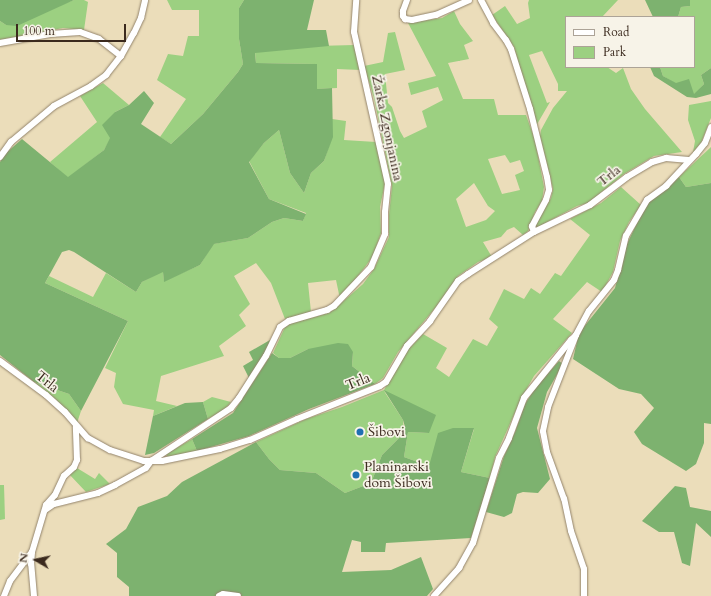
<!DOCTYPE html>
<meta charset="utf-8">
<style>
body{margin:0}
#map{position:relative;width:711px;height:596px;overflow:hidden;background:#ebddba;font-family:Cardo,serif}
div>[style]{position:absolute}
.green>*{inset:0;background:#9cd081}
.forest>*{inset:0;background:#7db26f}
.roads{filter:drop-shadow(0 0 1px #93846c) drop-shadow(0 0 1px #93846c)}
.minor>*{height:6px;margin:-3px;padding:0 3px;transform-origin:3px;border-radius:3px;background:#fff}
.dots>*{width:11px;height:11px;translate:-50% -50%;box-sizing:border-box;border:2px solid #f7f3e8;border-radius:50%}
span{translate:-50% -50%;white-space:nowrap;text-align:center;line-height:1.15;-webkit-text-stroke:3.5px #f7f3e8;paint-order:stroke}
.street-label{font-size:14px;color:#3b2a1e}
.poi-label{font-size:14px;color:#3b2a1e}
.left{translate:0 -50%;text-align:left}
.legend{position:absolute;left:565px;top:16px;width:130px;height:52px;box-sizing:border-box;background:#f7f3e8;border:1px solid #aca397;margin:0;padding:5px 7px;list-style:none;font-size:12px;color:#3b2a1e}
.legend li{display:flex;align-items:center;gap:8px;height:20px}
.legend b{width:20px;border:1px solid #aca397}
.north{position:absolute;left:16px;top:540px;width:40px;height:40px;-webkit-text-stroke:3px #f7f3e8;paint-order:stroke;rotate:279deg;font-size:11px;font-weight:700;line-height:16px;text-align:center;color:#3b2a1e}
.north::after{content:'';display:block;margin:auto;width:14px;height:18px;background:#3b2a1e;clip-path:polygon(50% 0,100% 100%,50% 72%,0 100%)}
.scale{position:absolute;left:16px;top:24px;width:110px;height:18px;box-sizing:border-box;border:2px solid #3b2a1e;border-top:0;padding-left:5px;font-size:12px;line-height:14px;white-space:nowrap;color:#3b2a1e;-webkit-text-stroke:3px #f7f3e8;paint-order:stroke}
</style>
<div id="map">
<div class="green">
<div style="clip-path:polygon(74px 0,84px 0,88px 2px,84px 30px,63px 28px,0 40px,0 21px,6px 25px)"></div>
<div style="clip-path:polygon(167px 0,244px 0,239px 8px,239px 39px,243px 64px,238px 72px,203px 114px,171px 144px,160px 137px,186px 99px,157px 80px,168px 54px,183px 56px,188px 36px,199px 36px,199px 10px,172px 10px)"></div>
<div style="clip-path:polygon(529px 0,618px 0,602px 17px,566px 17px,566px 67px,607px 67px,616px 73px,623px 68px,631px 89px,645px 109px,682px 152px,654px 156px,624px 174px,588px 203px,577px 206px,538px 227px,535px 227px,535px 225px,551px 198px,553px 189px,540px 136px,541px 130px,553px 108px,567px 91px,558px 91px,558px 84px,542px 51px,529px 55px,547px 103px,550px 102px,536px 126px,514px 47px,492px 15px,505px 6px,517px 24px,530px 18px,528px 3px)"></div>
<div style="clip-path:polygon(690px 0,711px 0,711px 68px,701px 75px,704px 84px,694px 95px,663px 76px,660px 67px,694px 67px,694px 17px,678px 17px,681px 7px,690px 6px)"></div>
<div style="clip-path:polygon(evenodd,454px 11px,460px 24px,473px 41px,464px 45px,469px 59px,448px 63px,463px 99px,494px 99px,498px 115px,526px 115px,535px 140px,544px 187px,542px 201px,535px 212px,528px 231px,523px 235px,514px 227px,507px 230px,501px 237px,483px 242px,492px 257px,478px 262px,458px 276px,436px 307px,398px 352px,383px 378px,375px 384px,352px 366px,353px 352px,308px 349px,290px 358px,279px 358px,273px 353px,285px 327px,291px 323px,322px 315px,332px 311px,363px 284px,374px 269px,389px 237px,389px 215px,392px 186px,374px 98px,364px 66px,383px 62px,388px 33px,395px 32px,405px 70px,385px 74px,388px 103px,392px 107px,400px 131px,404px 138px,427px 127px,422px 111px,443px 100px,438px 87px,411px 95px,408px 83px,436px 76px,408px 23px,442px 18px,454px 11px,505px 155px,510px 163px,520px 160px,524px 171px,515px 175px,520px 190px,502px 194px,488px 159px,505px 155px,454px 11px,474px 183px,488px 206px,495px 211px,486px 220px,466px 227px,456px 199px,474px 183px)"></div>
<div style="clip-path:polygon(354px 45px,360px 70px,337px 69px,337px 88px,317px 89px,316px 64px,256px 63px,255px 52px,316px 46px)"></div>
<div style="clip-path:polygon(103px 83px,129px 105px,115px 112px,111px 138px,104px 150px,68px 178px,50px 162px,97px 122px,80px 96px)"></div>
<div style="clip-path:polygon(711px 101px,711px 118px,701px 143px,693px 152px,695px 141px,688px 120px,689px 105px)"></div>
<div style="clip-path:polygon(332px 119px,346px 121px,344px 140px,376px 142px,385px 183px,380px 207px,381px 233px,373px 256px,365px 267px,340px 299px,336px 280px,308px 283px,311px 312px,285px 319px,271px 283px,256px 263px,234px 276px,250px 304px,239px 315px,246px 326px,219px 346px,224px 356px,161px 376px,156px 401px,177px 406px,153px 416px,154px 410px,123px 404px,114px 387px,116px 373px,105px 368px,128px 321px,45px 283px,49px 276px,93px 297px,106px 273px,136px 292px,142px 282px,163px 271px,164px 281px,200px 265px,213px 244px,248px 238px,272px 222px,284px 218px,303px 221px,306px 213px,269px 199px,249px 161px,264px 143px,279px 130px,290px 173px,304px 193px,311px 173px,324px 161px,332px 137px)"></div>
<div style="clip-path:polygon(711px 147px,711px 183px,686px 187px,679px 177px)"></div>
<div style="clip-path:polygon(621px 187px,641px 205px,629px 222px,620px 241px,613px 272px,602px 292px,587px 282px,553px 319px,572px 333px,534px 376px,522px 397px,495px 457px,490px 478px,461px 472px,474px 429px,429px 466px,404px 457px,408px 432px,429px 433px,384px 391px,403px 420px,404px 433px,382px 455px,371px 483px,345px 493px,316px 473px,280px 470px,269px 459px,256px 442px,306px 419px,342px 407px,384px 390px,405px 353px,423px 334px,447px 348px,436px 368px,449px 377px,473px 339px,487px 346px,498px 327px,489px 319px,504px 289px,524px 299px,531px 288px,540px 294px,555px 273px,561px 276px,590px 235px,570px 219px,601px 203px)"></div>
<div style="clip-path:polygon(34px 382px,69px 394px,81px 411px,77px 423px,55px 399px)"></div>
<div style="clip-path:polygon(212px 397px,231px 402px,225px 409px,208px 419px,203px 402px)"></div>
<div style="clip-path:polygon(192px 439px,197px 451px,168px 458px,166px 454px)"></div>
<div style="clip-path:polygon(77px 468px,95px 479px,99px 473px,110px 484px,86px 492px,69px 474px)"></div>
<div style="clip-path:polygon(0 485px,4px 485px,5px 519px,0 520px)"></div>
</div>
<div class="forest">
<div style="clip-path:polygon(0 0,74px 0,17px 26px,6px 25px,0 21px)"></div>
<div style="clip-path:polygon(244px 0,314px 0,307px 30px,326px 30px,329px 46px,255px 53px,256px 63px,317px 64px,317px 89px,332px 88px,333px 137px,324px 161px,311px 173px,304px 193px,290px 173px,279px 130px,264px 143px,249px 162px,269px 199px,306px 214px,303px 221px,284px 218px,272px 222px,248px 238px,214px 244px,200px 265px,164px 282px,163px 272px,142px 282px,136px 292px,74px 252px,69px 250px,62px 252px,45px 283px,128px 321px,81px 411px,69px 394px,34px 382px,0 355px,0 162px,5px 154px,22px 139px,68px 177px,104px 150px,110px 138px,102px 125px,115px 112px,129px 105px,144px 91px,154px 103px,141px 124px,171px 144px,203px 114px,238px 72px,243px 64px,239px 39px,239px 8px)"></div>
<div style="clip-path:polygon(645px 0,690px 0,690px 6px,681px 7px,678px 17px,653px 17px)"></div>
<div style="clip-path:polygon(650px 67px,660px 67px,663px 76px,676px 83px,689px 79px,694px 94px,704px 84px,701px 75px,711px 68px,711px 94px,696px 98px,687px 97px,654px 76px)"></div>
<div style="clip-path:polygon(679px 177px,686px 187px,711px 183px,711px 424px,704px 423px,704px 443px,696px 464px,686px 471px,642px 444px,634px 432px,654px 408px,641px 394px,619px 389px,573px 359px,579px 333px,615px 288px,627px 244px,647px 202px,664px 191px)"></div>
<div style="clip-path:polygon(270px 340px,265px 355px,249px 378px,243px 366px,253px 360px,249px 352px)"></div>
<div style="clip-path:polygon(338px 343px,348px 344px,353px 352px,352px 366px,375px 384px,309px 409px,249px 436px,197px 451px,192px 439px,233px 413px,272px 353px,279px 358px,290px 358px,308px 349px)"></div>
<div style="clip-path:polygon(559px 361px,563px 364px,547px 392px,537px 428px,550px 479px,538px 493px,523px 492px,517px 494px,512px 513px,504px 517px,486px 512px,504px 456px,515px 432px,525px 404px,536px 387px)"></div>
<div style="clip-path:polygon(384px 390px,436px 415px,429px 433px,408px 432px,404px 457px,429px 466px,438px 433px,453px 428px,474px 428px,461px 472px,490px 478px,471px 538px,386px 543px,385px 552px,361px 552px,361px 542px,352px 540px,342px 572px,391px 570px,421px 557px,433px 589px,427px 596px,129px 596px,129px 587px,117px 577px,117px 553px,106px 544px,126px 529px,138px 507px,167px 496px,182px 482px,256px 442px,269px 459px,280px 470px,316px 473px,345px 493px,371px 483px,382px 455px,404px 433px,405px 427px,403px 420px)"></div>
<div style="clip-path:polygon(203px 402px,208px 419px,154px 453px,145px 455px,153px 416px,185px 403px)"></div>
<div style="clip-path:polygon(675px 486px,686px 488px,690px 507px,711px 511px,711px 537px,696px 523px,690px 566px,682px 563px,674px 532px,659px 532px,642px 521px)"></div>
</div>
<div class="roads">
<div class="minor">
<div style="left:407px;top:0;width:12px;rotate:110deg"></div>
<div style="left:403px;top:11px;width:5px;rotate:90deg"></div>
<div style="left:403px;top:16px;width:4px;rotate:56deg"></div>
<div style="left:405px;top:19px;width:7px;rotate:8deg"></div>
<div style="left:412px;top:20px;width:25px;rotate:-12deg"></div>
<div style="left:436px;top:15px;width:36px;rotate:-24deg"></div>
<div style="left:481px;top:0;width:26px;rotate:62deg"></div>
<div style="left:493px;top:23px;width:21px;rotate:53deg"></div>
<div style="left:506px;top:40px;width:10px;rotate:61deg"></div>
<div style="left:511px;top:49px;width:63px;rotate:72.4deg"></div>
<div style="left:530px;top:109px;width:70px;rotate:76deg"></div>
<div style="left:547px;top:177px;width:13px;rotate:81deg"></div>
<div style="left:549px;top:190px;width:10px;rotate:107deg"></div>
<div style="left:546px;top:200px;width:30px;rotate:118deg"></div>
<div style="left:532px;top:226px;width:6px;rotate:72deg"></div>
<div style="left:0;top:43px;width:51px;rotate:-10.2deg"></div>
<div style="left:50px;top:34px;width:30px;rotate:-4deg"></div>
<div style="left:80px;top:32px;width:20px;rotate:20deg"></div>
<div style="left:99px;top:39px;width:28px;rotate:38deg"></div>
<div style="left:0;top:157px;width:19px;rotate:-54deg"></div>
<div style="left:11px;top:142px;width:56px;rotate:-39.9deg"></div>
<div style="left:54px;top:106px;width:42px;rotate:-28.4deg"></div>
<div style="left:91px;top:86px;width:19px;rotate:-36deg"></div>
<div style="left:106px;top:75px;width:24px;rotate:-52deg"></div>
<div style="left:121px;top:56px;width:26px;rotate:-61deg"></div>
<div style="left:134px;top:33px;width:17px;rotate:-65deg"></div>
<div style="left:141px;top:18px;width:18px;rotate:-77deg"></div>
<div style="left:0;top:361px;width:57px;rotate:36.5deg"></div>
<div style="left:46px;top:395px;width:25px;rotate:42deg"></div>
<div style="left:65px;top:412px;width:35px;rotate:49deg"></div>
<div style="left:88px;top:438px;width:25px;rotate:29deg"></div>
<div style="left:110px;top:450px;width:36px;rotate:18deg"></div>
<div style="left:144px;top:461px;width:18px"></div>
<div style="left:162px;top:461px;width:59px;rotate:-11.7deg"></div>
<div style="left:220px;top:449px;width:31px;rotate:-17deg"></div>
<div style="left:250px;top:440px;width:51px;rotate:-24.1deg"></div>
<div style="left:297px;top:419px;width:89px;rotate:-21.7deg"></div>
<div style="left:380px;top:386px;width:7px;rotate:-34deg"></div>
<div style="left:386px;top:382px;width:42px;rotate:-59.7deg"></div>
<div style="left:407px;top:346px;width:34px;rotate:-47deg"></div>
<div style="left:430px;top:321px;width:49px;rotate:-55deg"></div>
<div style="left:458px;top:281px;width:12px;rotate:-35deg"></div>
<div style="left:468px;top:274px;width:78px;rotate:-32.5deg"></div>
<div style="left:534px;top:232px;width:62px;rotate:-25.7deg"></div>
<div style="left:590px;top:205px;width:46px;rotate:-37.1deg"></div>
<div style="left:627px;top:177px;width:29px;rotate:-31deg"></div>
<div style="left:652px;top:162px;width:15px;rotate:-16deg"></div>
<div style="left:666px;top:158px;width:23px;rotate:5deg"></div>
<div style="left:45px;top:510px;width:11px;rotate:-34deg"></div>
<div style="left:54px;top:504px;width:45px;rotate:-14deg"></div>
<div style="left:98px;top:493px;width:19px;rotate:-25deg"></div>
<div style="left:115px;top:485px;width:35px;rotate:-29deg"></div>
<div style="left:146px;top:468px;width:9px;rotate:-54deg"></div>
<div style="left:151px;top:461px;width:96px;rotate:-33.5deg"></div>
<div style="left:231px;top:408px;width:13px;rotate:-51deg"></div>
<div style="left:239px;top:398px;width:50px;rotate:-57.3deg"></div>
<div style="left:266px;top:356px;width:32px;rotate:-64deg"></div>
<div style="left:280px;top:327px;width:11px;rotate:-34deg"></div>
<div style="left:289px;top:321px;width:40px;rotate:-16deg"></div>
<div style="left:327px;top:310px;width:8px;rotate:-30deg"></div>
<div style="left:334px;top:306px;width:54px;rotate:-46.5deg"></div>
<div style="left:371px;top:267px;width:36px;rotate:-67deg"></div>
<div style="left:385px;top:234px;width:22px;rotate:-90deg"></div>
<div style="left:385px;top:212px;width:28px;rotate:-84deg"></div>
<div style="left:388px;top:184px;width:156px;rotate:-102.6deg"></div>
<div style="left:354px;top:32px;width:32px;rotate:-86deg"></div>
<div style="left:4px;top:596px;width:16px;rotate:-68deg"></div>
<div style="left:10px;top:581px;width:36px;rotate:-53deg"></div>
<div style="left:34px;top:596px;width:32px;rotate:-95deg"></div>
<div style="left:31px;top:564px;width:12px;rotate:-85deg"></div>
<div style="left:32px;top:552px;width:49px;rotate:-73.4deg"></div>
<div style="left:46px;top:505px;width:13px;rotate:-48deg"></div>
<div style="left:55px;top:495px;width:21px;rotate:-65deg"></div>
<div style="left:64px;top:476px;width:13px;rotate:-42deg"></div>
<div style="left:74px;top:467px;width:8px;rotate:-67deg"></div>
<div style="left:77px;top:460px;width:33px;rotate:-92deg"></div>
<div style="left:219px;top:596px;width:4px;rotate:-27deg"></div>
<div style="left:223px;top:594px;width:15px;rotate:8deg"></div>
<div style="left:434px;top:596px;width:38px;rotate:-48deg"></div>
<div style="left:459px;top:568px;width:29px;rotate:-61deg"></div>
<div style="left:473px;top:543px;width:89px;rotate:-73deg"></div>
<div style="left:499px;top:458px;width:22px;rotate:-63deg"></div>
<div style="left:509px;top:438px;width:43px;rotate:-69.4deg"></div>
<div style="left:524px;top:398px;width:75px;rotate:-51deg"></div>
<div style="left:571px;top:340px;width:7px;rotate:-45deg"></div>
<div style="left:584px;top:596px;width:27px;rotate:-90deg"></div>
<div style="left:584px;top:569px;width:40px;rotate:-108.9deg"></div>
<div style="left:571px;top:531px;width:33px;rotate:-102deg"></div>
<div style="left:564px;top:499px;width:50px;rotate:-109.9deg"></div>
<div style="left:547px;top:452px;width:21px;rotate:-101deg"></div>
<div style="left:543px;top:431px;width:25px;rotate:-78deg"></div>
<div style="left:548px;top:407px;width:77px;rotate:-68.7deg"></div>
<div style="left:576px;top:335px;width:27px;rotate:-62deg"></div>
<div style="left:589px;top:311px;width:40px;rotate:-51deg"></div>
<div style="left:614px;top:280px;width:11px;rotate:-68deg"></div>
<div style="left:618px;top:270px;width:35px;rotate:-77deg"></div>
<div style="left:626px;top:236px;width:42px;rotate:-59.7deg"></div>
<div style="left:647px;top:200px;width:24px;rotate:-36deg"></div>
<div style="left:666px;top:186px;width:44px;rotate:-46.8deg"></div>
<div style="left:696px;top:154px;width:14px;rotate:-51deg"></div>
<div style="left:705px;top:143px;width:17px;rotate:-69deg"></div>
</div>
</div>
<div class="dots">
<div style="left:360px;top:432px;background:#1f6fb2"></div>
<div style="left:356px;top:475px;background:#1f6fb2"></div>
</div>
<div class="street-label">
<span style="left:387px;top:128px;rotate:78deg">Žarka Zgonjanina</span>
<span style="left:609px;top:176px;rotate:-38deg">Trla</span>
<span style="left:47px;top:382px;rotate:39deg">Trla</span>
<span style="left:358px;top:382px;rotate:-22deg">Trla</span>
</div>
<div class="poi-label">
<span class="left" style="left:368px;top:432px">Šibovi</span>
<span class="left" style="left:364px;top:475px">Planinarski<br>dom Šibovi</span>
</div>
<ul class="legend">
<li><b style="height:5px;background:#fff"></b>Road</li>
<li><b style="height:11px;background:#9cd081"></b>Park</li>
</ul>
<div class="north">N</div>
<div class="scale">100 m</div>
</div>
